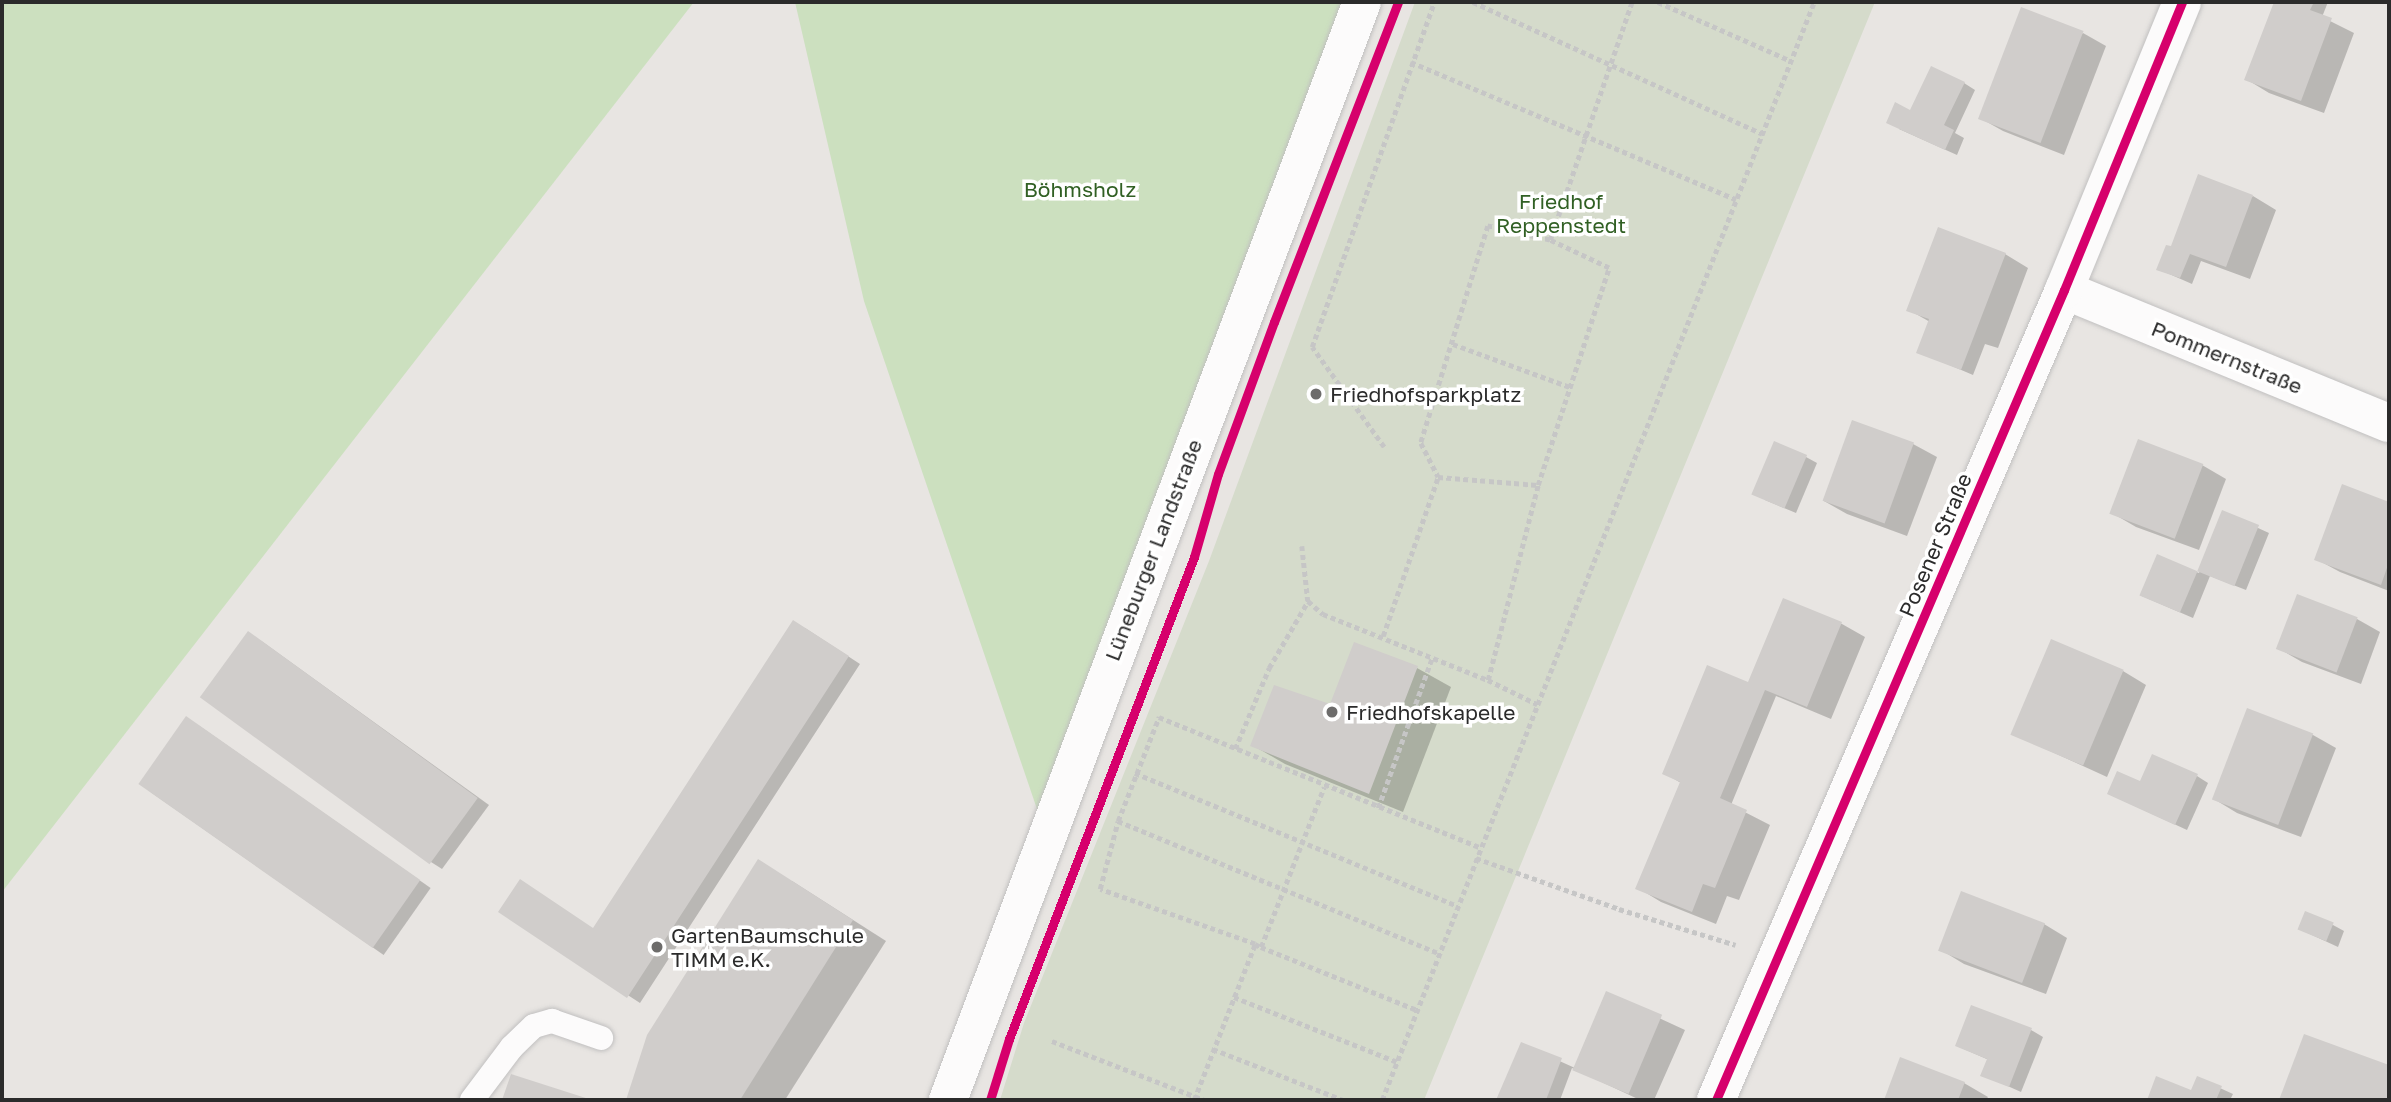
<!DOCTYPE html>
<meta charset="utf-8">
<style>
body{margin:0}
#map{position:relative;width:2391px;height:1102px;overflow:hidden;background:#e8e5e2;font-family:"Golos Text",sans-serif}
div>[style]{position:absolute}
.green>*{inset:0;background:#cce0bf}
.cemetery>*{inset:0;background:#d5dbcb}
.shadow>*{inset:0;background:#0003;transform-origin:0 0}
.building>*{inset:0;background:#d0cdcb;transform-origin:0 0}
.path>*{height:4.5px;margin-top:-2.25px;transform-origin:0;background:repeating-linear-gradient(90deg,#c6c6c6 0 5px,transparent 0 8.5px)}
.roads{filter:drop-shadow(0 0 2px #c1c0c0) drop-shadow(0 0 2px #c1c0c0)}
.lane>*{height:24px;margin:-12px;padding:0 12px;transform-origin:12px;border-radius:12px;background:#fcfbfb}
.street>*{height:38px;margin:-19px;padding:0 19px;transform-origin:19px;border-radius:19px;background:#fcfbfb}
.secondary>*{height:38px;margin:-19px;padding:0 19px;transform-origin:19px;border-radius:19px;background:#fcfbfb}
.cycleway>*{height:9px;margin:-4.5px;padding:0 4.5px;transform-origin:4.5px;border-radius:4.5px;background:#d6006c}
.dots>*{width:19px;height:19px;translate:-50% -50%;box-sizing:border-box;border:4px solid #fff;border-radius:50%}
span{translate:-50% -50%;white-space:nowrap;text-align:center;line-height:1.15;-webkit-text-stroke:7px #fff;paint-order:stroke}
.park-label{font-size:21px;color:#316024}
.street-label{font-size:21px;color:#2b2b2b}
.poi-label{font-size:21px;color:#2b2b2b}
.left{translate:0 -50%;text-align:left}
.frame{position:absolute;inset:0;border:4px solid #2b2b2b;pointer-events:none}
</style>
<div id="map">
<div class="green">
<div style="clip-path:polygon(2px 2px,694px 2px,2px 892px)"></div>
<div style="clip-path:polygon(795px 2px,1343px 2px,1038px 812px,864px 301px)"></div>
</div>
<div class="cemetery">
<div style="clip-path:polygon(1415px 2px,1875px 2px,1424px 1100px,1000px 1100px,1024px 1023px,1209px 561px)"></div>
</div>
<div class="shadow">
<div style="clip-path:polygon(2276px 2px,2328px 2px,2322px 17px,2354px 33px,2324px 113px,2269px 93px,2246px 79px)"></div>
<div style="clip-path:polygon(2083px 33px,2106px 46px,2064px 155px,2003px 131px,1980px 118px)"></div>
<div style="clip-path:polygon(1964px 83px,1975px 90px,1955px 133px,1964px 138px,1957px 155px,1899px 129px,1911px 112px)"></div>
<div style="clip-path:polygon(2253px 196px,2276px 210px,2250px 279px,2201px 261px,2192px 284px,2158px 269px)"></div>
<div style="clip-path:polygon(2005px 254px,2028px 268px,1998px 348px,1985px 344px,1973px 375px,1919px 352px,1930px 322px,1909px 310px)"></div>
<div style="clip-path:polygon(1913px 444px,1937px 457px,1907px 536px,1847px 514px,1824px 501px)"></div>
<div style="clip-path:polygon(1806px 457px,1817px 463px,1796px 513px,1765px 500px)"></div>
<div style="clip-path:polygon(2202px 465px,2226px 479px,2199px 550px,2136px 527px,2112px 513px)"></div>
<div style="clip-path:polygon(2343px 486px,2389px 504px,2389px 591px,2340px 572px,2316px 559px)"></div>
<div style="clip-path:polygon(2223px 512px,2269px 533px,2246px 590px,2210px 576px,2193px 618px,2142px 596px,2158px 557px,2199px 573px)"></div>
<div style="clip-path:polygon(1784px 600px,1842px 624px,1865px 637px,1831px 719px,1776px 696px,1731px 805px,1770px 825px,1739px 900px,1727px 896px,1716px 924px,1661px 902px,1638px 888px,1681px 783px,1664px 773px,1749px 685px)"></div>
<div style="clip-path:polygon(2357px 619px,2380px 632px,2361px 684px,2302px 662px,2278px 648px)"></div>
<div style="clip-path:polygon(805px 628px,860px 664px,640px 1003px,500px 912px,594px 929px)"></div>
<div style="clip-path:polygon(260px 640px,489px 805px,442px 869px,431px 862px)"></div>
<div style="clip-path:polygon(1417px 668px,1451px 687px,1403px 812px,1285px 764px,1252px 745px)"></div>
<div style="clip-path:polygon(2123px 671px,2146px 685px,2107px 777px,2013px 734px)"></div>
<div style="clip-path:polygon(2248px 711px,2313px 735px,2336px 748px,2301px 837px,2237px 813px,2214px 799px)"></div>
<div style="left:198px;top:725px;width:284px;height:82px;rotate:35deg"></div>
<div style="clip-path:polygon(2197px 776px,2208px 783px,2187px 830px,2109px 794px,2141px 784px)"></div>
<div style="clip-path:polygon(792px 881px,886px 941px,785px 1100px,628px 1100px,648px 1035px)"></div>
<div style="clip-path:polygon(2044px 924px,2067px 938px,2046px 994px,1964px 964px,1941px 950px)"></div>
<div style="clip-path:polygon(2333px 925px,2344px 931px,2338px 947px,2299px 929px)"></div>
<div style="clip-path:polygon(1607px 994px,1685px 1030px,1654px 1100px,1640px 1100px,1572px 1068px,1560px 1100px,1498px 1100px,1522px 1044px,1575px 1068px)"></div>
<div style="clip-path:polygon(2031px 1030px,2043px 1037px,2021px 1092px,1983px 1075px,1989px 1060px,1957px 1046px)"></div>
<div style="clip-path:polygon(2305px 1036px,2389px 1067px,2389px 1100px,2281px 1100px)"></div>
<div style="clip-path:polygon(1901px 1060px,1964px 1083px,1988px 1097px,1986px 1100px,1886px 1100px)"></div>
<div style="clip-path:polygon(2157px 1078px,2192px 1092px,2198px 1078px,2233px 1094px,2230px 1100px,2149px 1100px)"></div>
</div>
<div class="building">
<div style="clip-path:polygon(2274px 2px,2314px 2px,2310px 10px,2332px 18px,2301px 101px,2244px 80px)"></div>
<div style="left:2021px;top:7px;width:67px;height:120px;rotate:21deg"></div>
<div style="clip-path:polygon(1931px 66px,1965px 82px,1944px 125px,1954px 130px,1945px 150px,1886px 123px,1895px 102px,1910px 110px)"></div>
<div style="clip-path:polygon(2198px 174px,2253px 195px,2226px 267px,2190px 254px,2180px 278px,2156px 270px,2166px 245px,2171px 246px)"></div>
<div style="clip-path:polygon(1938px 227px,2006px 253px,1961px 370px,1916px 353px,1929px 319px,1906px 311px)"></div>
<div style="left:1852px;top:420px;width:66px;height:86px;rotate:20deg"></div>
<div style="left:2138px;top:439px;width:70px;height:80px;rotate:21deg"></div>
<div style="left:1774px;top:441px;width:36px;height:58px;rotate:23deg"></div>
<div style="clip-path:polygon(2342px 484px,2389px 502px,2389px 562px,2381px 585px,2314px 560px)"></div>
<div style="left:2222px;top:510px;width:40px;height:66px;rotate:22deg"></div>
<div style="left:2157px;top:554px;width:44px;height:45px;rotate:23deg"></div>
<div style="left:2297px;top:594px;width:65px;height:59px;rotate:21deg"></div>
<div style="clip-path:polygon(1783px 598px,1842px 622px,1807px 707px,1765px 690px,1720px 798px,1747px 810px,1715px 888px,1703px 884px,1692px 912px,1635px 889px,1680px 782px,1662px 774px,1707px 665px,1748px 682px)"></div>
<div style="clip-path:polygon(793px 620px,849px 656px,627px 998px,498px 912px,520px 879px,593px 928px)"></div>
<div style="left:248px;top:631px;width:284px;height:82px;rotate:36deg"></div>
<div style="left:2051px;top:639px;width:79px;height:104px;rotate:23deg"></div>
<div style="clip-path:polygon(1354px 642px,1418px 666px,1369px 794px,1250px 746px,1274px 685px,1330px 704px)"></div>
<div style="left:2247px;top:708px;width:71px;height:98px;rotate:21deg"></div>
<div style="left:186px;top:716px;width:286px;height:83px;rotate:35deg"></div>
<div style="clip-path:polygon(2152px 754px,2198px 774px,2175px 825px,2107px 794px,2117px 771px,2140px 781px)"></div>
<div style="clip-path:polygon(758px 859px,853px 920px,740px 1100px,626px 1100px,647px 1035px)"></div>
<div style="left:1961px;top:891px;width:90px;height:64px;rotate:21deg"></div>
<div style="left:2305px;top:911px;width:31px;height:20px;rotate:22deg"></div>
<div style="left:1606px;top:991px;width:61px;height:86px;rotate:23deg"></div>
<div style="clip-path:polygon(1971px 1005px,2032px 1028px,2009px 1087px,1980px 1076px,1987px 1059px,1955px 1046px)"></div>
<div style="clip-path:polygon(2304px 1034px,2389px 1065px,2389px 1100px,2279px 1100px)"></div>
<div style="clip-path:polygon(1521px 1042px,1562px 1058px,1546px 1100px,1496px 1100px)"></div>
<div style="clip-path:polygon(1900px 1057px,1965px 1082px,1958px 1100px,1884px 1100px)"></div>
<div style="clip-path:polygon(511px 1074px,592px 1100px,502px 1100px)"></div>
<div style="clip-path:polygon(2156px 1076px,2191px 1090px,2197px 1076px,2222px 1086px,2216px 1100px,2147px 1100px)"></div>
</div>
<div class="path">
<div style="left:1473px;top:2px;width:318px;rotate:24.5deg"></div>
<div style="left:1658px;top:2px;width:145px;rotate:23.9deg"></div>
<div style="left:1411px;top:62px;width:353px;rotate:22.9deg"></div>
<div style="left:1550px;top:240px;width:252px;rotate:-71deg"></div>
<div style="left:1453px;top:344px;width:125px;rotate:20.2deg"></div>
<div style="left:1384px;top:447px;width:123px;rotate:-125.8deg"></div>
<div style="left:1312px;top:347px;width:366px;rotate:-70.5deg"></div>
<div style="left:1302px;top:546px;width:55px;rotate:83.8deg"></div>
<div style="left:1308px;top:601px;width:20px;rotate:41deg"></div>
<div style="left:1323px;top:614px;width:178px;rotate:21.8deg"></div>
<div style="left:1488px;top:680px;width:55px;rotate:26.1deg"></div>
<div style="left:1383px;top:636px;width:168px;rotate:-70.9deg"></div>
<div style="left:1438px;top:477px;width:100px;rotate:4.6deg"></div>
<div style="left:1538px;top:485px;width:228px;rotate:-71.9deg"></div>
<div style="left:1609px;top:268px;width:65px;rotate:-154.6deg"></div>
<div style="left:1550px;top:240px;width:64px;rotate:-167.3deg"></div>
<div style="left:1488px;top:226px;width:227px;rotate:107.2deg"></div>
<div style="left:1421px;top:443px;width:38px;rotate:63deg"></div>
<div style="left:1488px;top:680px;width:201px;rotate:-75.6deg"></div>
<div style="left:1235px;top:749px;width:88px;rotate:-67.2deg"></div>
<div style="left:1269px;top:668px;width:78px;rotate:-59.8deg"></div>
<div style="left:1135px;top:773px;width:349px;rotate:22.4deg"></div>
<div style="left:1378px;top:808px;width:159px;rotate:-70.2deg"></div>
<div style="left:1118px;top:821px;width:347px;rotate:22.4deg"></div>
<div style="left:1476px;top:858px;width:152px;rotate:19.6deg"></div>
<div style="left:1619px;top:909px;width:122px;rotate:17.1deg"></div>
<div style="left:1255px;top:944px;width:164px;rotate:-160.5deg"></div>
<div style="left:1100px;top:889px;width:70px;rotate:-75.2deg"></div>
<div style="left:1118px;top:821px;width:112px;rotate:-68.5deg"></div>
<div style="left:1159px;top:717px;width:348px;rotate:22.1deg"></div>
<div style="left:1261px;top:947px;width:168px;rotate:22deg"></div>
<div style="left:1234px;top:997px;width:175px;rotate:21.7deg"></div>
<div style="left:1052px;top:1041px;width:163px;rotate:21.2deg"></div>
<div style="left:1213px;top:1049px;width:140px;rotate:21.4deg"></div>
<div style="left:1194px;top:1100px;width:168px;rotate:-68.6deg"></div>
<div style="left:1255px;top:944px;width:7px;rotate:27deg"></div>
<div style="left:1261px;top:947px;width:172px;rotate:-68.5deg"></div>
<div style="left:1382px;top:1100px;width:1180px;rotate:-68.52deg"></div>
</div>
<div class="roads">
<div class="lane">
<div style="left:472px;top:1100px;width:66px;rotate:-53deg"></div>
<div style="left:512px;top:1047px;width:30px;rotate:-44deg"></div>
<div style="left:534px;top:1026px;width:19px;rotate:-16deg"></div>
<div style="left:552px;top:1021px;width:52px;rotate:19.1deg"></div>
</div>
<div class="street">
<div style="left:2064px;top:290px;width:351px;rotate:22.3deg"></div>
<div style="left:1716px;top:1100px;width:882px;rotate:-66.75deg"></div>
<div style="left:2064px;top:290px;width:311px;rotate:-67.7deg"></div>
</div>
<div class="secondary">
<div style="left:948px;top:1100px;width:1173px;rotate:-69.34deg"></div>
</div>
</div>
<div class="cycleway">
<div style="left:990px;top:1100px;width:64px;rotate:-72.7deg"></div>
<div style="left:1009px;top:1039px;width:516px;rotate:-69deg"></div>
<div style="left:1194px;top:557px;width:86px;rotate:-73.9deg"></div>
<div style="left:1218px;top:474px;width:162px;rotate:-69.8deg"></div>
<div style="left:1274px;top:322px;width:343px;rotate:-68.8deg"></div>
<div style="left:1716px;top:1100px;width:882px;rotate:-66.75deg"></div>
<div style="left:2064px;top:290px;width:311px;rotate:-67.7deg"></div>
</div>
<div class="dots">
<div style="left:1316px;top:394px;background:#6d6c6b"></div>
<div style="left:1332px;top:712px;background:#6d6c6b"></div>
<div style="left:657px;top:947px;background:#6d6c6b"></div>
</div>
<div class="park-label">
<span style="left:1080px;top:189px">Böhmsholz</span>
<span style="left:1561px;top:213px">Friedhof<br>Reppenstedt</span>
</div>
<div class="street-label">
<span style="left:2227px;top:357px;rotate:22deg">Pommernstraße</span>
<span style="left:1935px;top:545px;rotate:-67deg">Posener Straße</span>
<span style="left:1153px;top:550px;rotate:-69deg">Lüneburger Landstraße</span>
</div>
<div class="poi-label">
<span class="left" style="left:1330px;top:394px">Friedhofsparkplatz</span>
<span class="left" style="left:1346px;top:712px">Friedhofskapelle</span>
<span class="left" style="left:671px;top:947px">GartenBaumschule<br>TIMM e.K.</span>
</div>
<div class="frame"></div>
</div>
